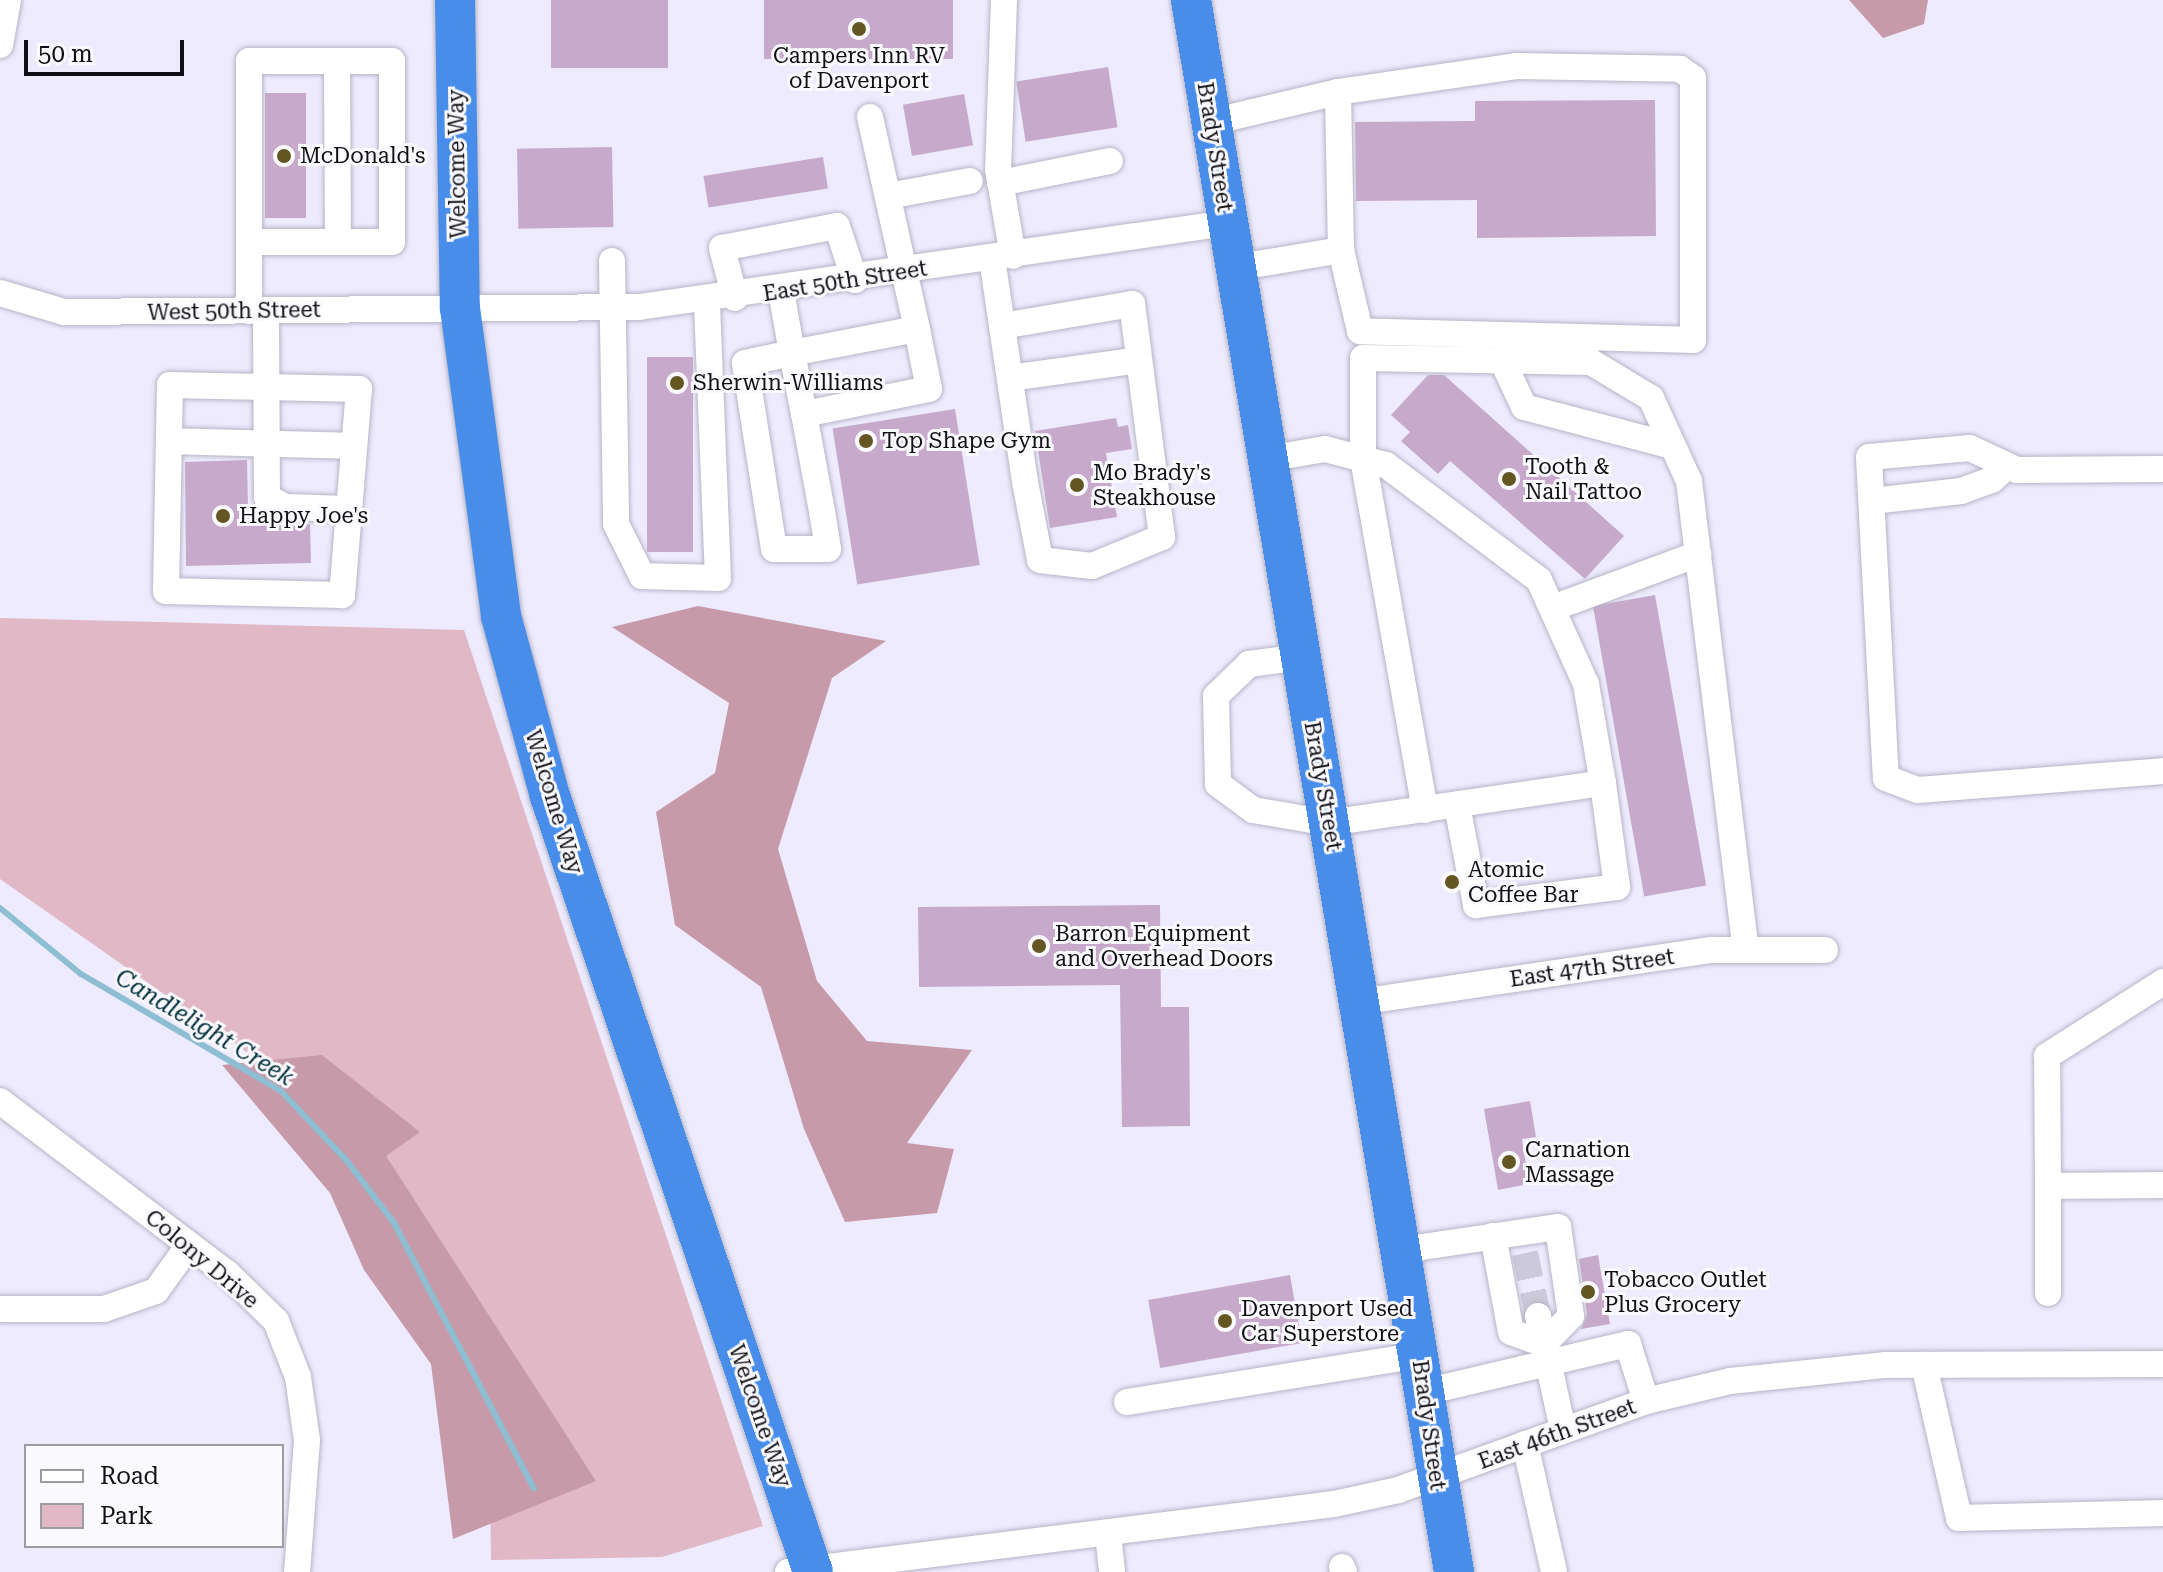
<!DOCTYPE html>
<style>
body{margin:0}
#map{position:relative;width:2163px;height:1572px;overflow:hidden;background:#edebfd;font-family:"Roboto Serif",serif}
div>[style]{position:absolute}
.green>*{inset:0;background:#e1b8c6}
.forest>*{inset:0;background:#c79aaa}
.stream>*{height:6px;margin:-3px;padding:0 3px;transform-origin:3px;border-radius:3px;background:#8ebed1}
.building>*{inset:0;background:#c7aacb;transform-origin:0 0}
.minor-tunnel>*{height:26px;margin-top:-13px;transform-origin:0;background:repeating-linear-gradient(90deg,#cccada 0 26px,transparent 0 39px)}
.roads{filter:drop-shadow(0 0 2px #b6b5c6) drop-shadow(0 0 2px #b6b5c6)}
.minor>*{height:26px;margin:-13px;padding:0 13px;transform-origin:13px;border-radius:13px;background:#fff}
.highway>*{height:40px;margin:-20px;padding:0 20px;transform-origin:20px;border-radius:20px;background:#498deb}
.dots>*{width:22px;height:22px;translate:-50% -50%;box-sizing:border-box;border:4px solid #fafafe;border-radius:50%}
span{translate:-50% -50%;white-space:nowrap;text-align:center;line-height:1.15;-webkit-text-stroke:6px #fafafe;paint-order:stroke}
.poi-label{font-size:22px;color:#0f0f15}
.left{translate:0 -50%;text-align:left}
.street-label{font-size:22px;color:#0f0f15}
.water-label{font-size:24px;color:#022f3d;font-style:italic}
.legend{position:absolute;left:24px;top:1444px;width:260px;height:104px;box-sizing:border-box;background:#fafafe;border:2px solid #9c9ca1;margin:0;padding:10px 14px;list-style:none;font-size:24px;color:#0f0f15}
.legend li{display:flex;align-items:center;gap:16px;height:40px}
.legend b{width:40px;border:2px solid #9c9ca1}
.scale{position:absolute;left:24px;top:40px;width:160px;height:36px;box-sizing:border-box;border:4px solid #0f0f15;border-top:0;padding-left:10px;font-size:24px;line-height:28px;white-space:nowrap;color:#0f0f15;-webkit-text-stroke:6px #fafafe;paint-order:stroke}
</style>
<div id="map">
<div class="green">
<div style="clip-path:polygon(0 618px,464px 630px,763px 1526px,662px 1557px,491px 1560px,488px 1338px,351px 1125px,0 879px)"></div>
</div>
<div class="forest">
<div style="clip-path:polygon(1849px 0,1928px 0,1924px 24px,1883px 38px)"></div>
<div style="clip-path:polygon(698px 606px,886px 641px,832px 678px,778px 849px,817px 981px,867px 1041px,972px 1050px,907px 1143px,954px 1149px,937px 1213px,845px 1222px,804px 1129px,761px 987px,675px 925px,656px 812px,715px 773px,729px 703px,612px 627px)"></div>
<div style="clip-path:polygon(322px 1055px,420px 1132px,386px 1156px,596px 1481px,453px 1539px,431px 1364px,364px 1270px,330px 1193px,222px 1065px)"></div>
</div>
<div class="stream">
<div style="left:0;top:908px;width:104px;rotate:39.2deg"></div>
<div style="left:81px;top:974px;width:232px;rotate:30.3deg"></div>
<div style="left:281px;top:1091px;width:96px;rotate:46.7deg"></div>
<div style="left:347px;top:1161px;width:78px;rotate:52.8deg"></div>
<div style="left:394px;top:1223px;width:300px;rotate:62.2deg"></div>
</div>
<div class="building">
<div style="left:551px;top:0;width:117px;height:68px"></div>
<div style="left:764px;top:0;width:189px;height:59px"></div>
<div style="left:1108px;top:67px;width:61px;height:93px;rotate:81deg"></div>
<div style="left:265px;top:93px;width:41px;height:125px"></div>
<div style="left:964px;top:94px;width:52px;height:62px;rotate:80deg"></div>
<div style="clip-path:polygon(1655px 100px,1656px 236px,1477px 238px,1477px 200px,1356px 201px,1355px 122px,1475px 121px,1475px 101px)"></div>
<div style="left:612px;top:147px;width:80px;height:95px;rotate:89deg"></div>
<div style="left:823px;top:157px;width:32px;height:121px;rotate:81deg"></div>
<div style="left:647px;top:357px;width:46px;height:195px"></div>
<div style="clip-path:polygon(1428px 375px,1444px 375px,1624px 536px,1585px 579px,1450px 461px,1438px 474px,1401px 441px,1410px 432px,1391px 415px)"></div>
<div style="left:955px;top:409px;width:158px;height:124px;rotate:81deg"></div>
<div style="clip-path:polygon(1116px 418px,1118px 427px,1128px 425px,1132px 449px,1106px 453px,1117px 517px,1050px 528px,1035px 431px)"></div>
<div style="clip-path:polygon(247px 460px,248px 508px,261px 512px,261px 525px,310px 524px,311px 563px,186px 566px,185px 462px)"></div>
<div style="left:1655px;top:595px;width:295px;height:63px;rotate:80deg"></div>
<div style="clip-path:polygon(1160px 905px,1161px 1007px,1189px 1007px,1190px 1126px,1122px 1127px,1120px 985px,919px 987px,918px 907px)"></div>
<div style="clip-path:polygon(1530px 1101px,1536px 1137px,1522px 1139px,1529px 1184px,1498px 1190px,1484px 1109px)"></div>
<div style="clip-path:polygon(1598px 1255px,1610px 1324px,1581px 1329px,1587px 1314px,1579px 1259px)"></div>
<div style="left:1290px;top:1275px;width:69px;height:144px;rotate:80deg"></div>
</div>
<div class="minor-tunnel">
<div style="left:1525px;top:1253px;width:64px;rotate:78.3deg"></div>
</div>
<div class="roads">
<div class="minor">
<div style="left:1004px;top:0;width:169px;rotate:92deg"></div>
<div style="left:998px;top:169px;width:88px;rotate:80.2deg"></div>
<div style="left:0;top:45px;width:46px;rotate:-79.9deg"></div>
<div style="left:249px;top:61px;width:143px"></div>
<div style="left:392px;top:61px;width:181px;rotate:90deg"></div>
<div style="left:392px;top:242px;width:143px;rotate:180deg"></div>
<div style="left:249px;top:242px;width:181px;rotate:-90deg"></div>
<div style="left:337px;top:61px;width:181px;rotate:89.7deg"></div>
<div style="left:870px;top:117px;width:217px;rotate:77.5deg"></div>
<div style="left:1211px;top:122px;width:130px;rotate:-13.3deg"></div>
<div style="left:1338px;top:92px;width:180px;rotate:-8.3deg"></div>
<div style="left:1516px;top:66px;width:164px;rotate:1deg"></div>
<div style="left:1680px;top:69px;width:16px;rotate:35deg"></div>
<div style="left:1693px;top:78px;width:262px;rotate:90deg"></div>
<div style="left:1693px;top:340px;width:333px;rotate:-178.5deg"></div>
<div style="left:1360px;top:331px;width:83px;rotate:-103.2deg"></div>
<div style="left:1341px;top:250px;width:158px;rotate:-91.1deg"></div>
<div style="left:1000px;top:183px;width:112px;rotate:-11.3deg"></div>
<div style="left:888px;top:196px;width:83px;rotate:-10.4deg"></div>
<div style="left:992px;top:258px;width:69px;rotate:81.6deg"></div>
<div style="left:1002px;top:326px;width:158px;rotate:81.6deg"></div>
<div style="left:1025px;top:482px;width:79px;rotate:79.1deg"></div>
<div style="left:1040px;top:560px;width:52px;rotate:6.6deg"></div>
<div style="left:1092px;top:566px;width:76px;rotate:-22.5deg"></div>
<div style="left:1162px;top:537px;width:235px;rotate:-97.3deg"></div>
<div style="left:1132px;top:304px;width:132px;rotate:170.4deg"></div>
<div style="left:612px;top:261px;width:263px;rotate:89.1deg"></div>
<div style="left:616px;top:524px;width:58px;rotate:63.4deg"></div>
<div style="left:642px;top:576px;width:76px;rotate:1.5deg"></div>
<div style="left:718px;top:578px;width:276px;rotate:-92.3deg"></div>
<div style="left:1234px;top:268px;width:109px;rotate:-9.5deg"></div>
<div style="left:781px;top:291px;width:63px;rotate:79.9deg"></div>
<div style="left:792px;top:353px;width:62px;rotate:78.9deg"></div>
<div style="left:804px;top:414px;width:99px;rotate:79.5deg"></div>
<div style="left:822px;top:511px;width:38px;rotate:81deg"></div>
<div style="left:828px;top:549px;width:54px;rotate:180deg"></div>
<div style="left:774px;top:549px;width:188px;rotate:-98.9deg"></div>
<div style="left:745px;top:363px;width:48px;rotate:-12deg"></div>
<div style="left:792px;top:353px;width:127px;rotate:-10.9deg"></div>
<div style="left:917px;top:329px;width:61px;rotate:78.7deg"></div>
<div style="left:929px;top:389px;width:127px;rotate:168.7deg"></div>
<div style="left:0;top:293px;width:67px;rotate:16.5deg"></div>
<div style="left:64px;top:312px;width:575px;rotate:-0.5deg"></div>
<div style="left:639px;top:307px;width:594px;rotate:-8.13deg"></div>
<div style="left:735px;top:298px;width:52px;rotate:-104.6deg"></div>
<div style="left:722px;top:248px;width:117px;rotate:-10.8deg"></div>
<div style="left:837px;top:226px;width:57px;rotate:71.6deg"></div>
<div style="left:249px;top:311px;width:69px;rotate:-90deg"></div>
<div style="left:266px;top:311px;width:186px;rotate:89.7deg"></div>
<div style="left:267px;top:497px;width:21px;rotate:29deg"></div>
<div style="left:285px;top:507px;width:64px;rotate:1.8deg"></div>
<div style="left:1502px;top:360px;width:52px;rotate:64.9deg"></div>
<div style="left:1524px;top:407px;width:154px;rotate:14.7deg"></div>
<div style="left:1010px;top:378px;width:130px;rotate:-7.9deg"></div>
<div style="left:170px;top:385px;width:189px;rotate:1.2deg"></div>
<div style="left:359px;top:389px;width:207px;rotate:94.7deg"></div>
<div style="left:342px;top:595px;width:176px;rotate:-178.7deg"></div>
<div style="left:166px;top:591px;width:206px;rotate:-88.9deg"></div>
<div style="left:169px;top:441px;width:185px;rotate:1.5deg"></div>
<div style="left:1267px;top:459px;width:59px;rotate:-9.8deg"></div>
<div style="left:1325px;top:449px;width:63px;rotate:14.7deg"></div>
<div style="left:1386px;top:465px;width:191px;rotate:36.9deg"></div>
<div style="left:1539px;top:580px;width:114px;rotate:65.7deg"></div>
<div style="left:1586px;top:684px;width:100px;rotate:80.3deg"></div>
<div style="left:1603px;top:783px;width:277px;rotate:171.7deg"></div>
<div style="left:1329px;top:823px;width:77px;rotate:-170.3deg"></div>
<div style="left:1253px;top:810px;width:44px;rotate:-143.4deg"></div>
<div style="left:1218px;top:784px;width:88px;rotate:-91.3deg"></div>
<div style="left:1216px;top:696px;width:46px;rotate:-44.1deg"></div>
<div style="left:1249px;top:664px;width:52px;rotate:-7.7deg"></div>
<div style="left:2163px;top:469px;width:146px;rotate:179.6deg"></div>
<div style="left:2017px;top:470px;width:52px;rotate:-154.9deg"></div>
<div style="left:1970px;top:448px;width:101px;rotate:174.9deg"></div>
<div style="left:1869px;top:457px;width:321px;rotate:87deg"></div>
<div style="left:1886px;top:778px;width:34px;rotate:21deg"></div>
<div style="left:1918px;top:790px;width:246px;rotate:-4.4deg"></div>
<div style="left:1872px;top:501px;width:90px;rotate:-6.4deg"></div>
<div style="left:1961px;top:491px;width:33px;rotate:-20deg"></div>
<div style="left:1992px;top:480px;width:19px;rotate:-43deg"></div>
<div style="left:1553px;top:608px;width:155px;rotate:-20.4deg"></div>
<div style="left:1457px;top:805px;width:102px;rotate:79.2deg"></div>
<div style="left:1476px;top:905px;width:142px;rotate:-7.3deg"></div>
<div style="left:1617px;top:887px;width:105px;rotate:-97.7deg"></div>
<div style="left:1425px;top:810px;width:356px;rotate:-100deg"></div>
<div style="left:1363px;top:459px;width:101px;rotate:-90deg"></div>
<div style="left:1363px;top:358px;width:228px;rotate:1deg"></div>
<div style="left:1591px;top:362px;width:70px;rotate:31deg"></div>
<div style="left:1651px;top:398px;width:91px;rotate:65.4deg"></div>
<div style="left:1689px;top:481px;width:472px;rotate:83.1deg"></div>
<div style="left:1359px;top:1002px;width:358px;rotate:-8.4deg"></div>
<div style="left:1713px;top:950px;width:112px"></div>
<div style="left:0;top:1101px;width:285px;rotate:37.2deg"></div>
<div style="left:227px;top:1273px;width:69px;rotate:44.4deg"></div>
<div style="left:276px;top:1321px;width:60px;rotate:68.6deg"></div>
<div style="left:298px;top:1377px;width:64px;rotate:81.9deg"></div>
<div style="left:307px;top:1440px;width:132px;rotate:94.3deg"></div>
<div style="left:2048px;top:1186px;width:130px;rotate:-90.4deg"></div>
<div style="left:2047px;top:1056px;width:138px;rotate:-32.5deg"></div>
<div style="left:1402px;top:1250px;width:158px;rotate:-8.4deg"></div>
<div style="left:1558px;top:1227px;width:90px;rotate:81.7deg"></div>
<div style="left:1571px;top:1316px;width:39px;rotate:134deg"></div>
<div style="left:1544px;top:1344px;width:35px;rotate:-160deg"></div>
<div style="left:1511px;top:1332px;width:98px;rotate:-100.6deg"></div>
<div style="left:2048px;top:1293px;width:107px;rotate:-90deg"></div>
<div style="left:2048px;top:1186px;width:115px;rotate:-0.5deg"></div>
<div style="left:0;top:1309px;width:104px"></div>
<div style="left:104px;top:1309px;width:55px;rotate:-19.1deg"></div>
<div style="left:156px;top:1291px;width:57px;rotate:-54.3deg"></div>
<div style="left:1538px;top:1316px;width:117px;rotate:77.6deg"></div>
<div style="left:1924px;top:1365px;width:157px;rotate:77.1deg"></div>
<div style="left:1959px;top:1518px;width:204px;rotate:-1.4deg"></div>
<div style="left:1425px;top:1392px;width:209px;rotate:-13.3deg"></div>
<div style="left:1628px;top:1344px;width:60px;rotate:72.5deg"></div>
<div style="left:1127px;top:1402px;width:297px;rotate:-9.1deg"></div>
<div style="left:1525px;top:1444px;width:131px;rotate:77.2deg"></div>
<div style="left:1108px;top:1533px;width:39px;rotate:84deg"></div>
<div style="left:1342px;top:1567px;width:5px;rotate:68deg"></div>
<div style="left:788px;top:1572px;width:550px;rotate:-7.1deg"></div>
<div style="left:1334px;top:1504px;width:66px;rotate:-12.3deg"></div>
<div style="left:1398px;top:1490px;width:263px;rotate:-19.7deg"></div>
<div style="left:1646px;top:1401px;width:86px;rotate:-13.4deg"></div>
<div style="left:1730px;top:1381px;width:157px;rotate:-5.9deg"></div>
<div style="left:1886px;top:1365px;width:277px;rotate:-0.2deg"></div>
</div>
<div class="highway">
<div style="left:455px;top:0;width:308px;rotate:89.1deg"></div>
<div style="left:460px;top:308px;width:311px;rotate:82.4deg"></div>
<div style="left:501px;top:616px;width:187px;rotate:74.8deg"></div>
<div style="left:550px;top:796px;width:819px;rotate:71.28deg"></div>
<div style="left:1191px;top:0;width:1594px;rotate:80.5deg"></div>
</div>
</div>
<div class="dots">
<div style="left:859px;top:29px;background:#645623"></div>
<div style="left:284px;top:156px;background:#645623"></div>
<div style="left:677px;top:383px;background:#645623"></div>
<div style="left:866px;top:441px;background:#645623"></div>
<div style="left:1509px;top:479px;background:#645623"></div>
<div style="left:1077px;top:485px;background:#645623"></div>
<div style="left:223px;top:516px;background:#645623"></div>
<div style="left:1452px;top:882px;background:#645623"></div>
<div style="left:1039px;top:946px;background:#645623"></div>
<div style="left:1509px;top:1162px;background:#645623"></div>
<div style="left:1588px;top:1292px;background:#645623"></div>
<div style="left:1225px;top:1321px;background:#645623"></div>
</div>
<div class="poi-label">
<span style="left:859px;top:68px">Campers Inn RV<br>of Davenport</span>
<span class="left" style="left:300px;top:156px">McDonald's</span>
<span class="left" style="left:693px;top:383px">Sherwin-Williams</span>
<span class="left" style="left:882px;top:441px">Top Shape Gym</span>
<span class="left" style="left:1525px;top:479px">Tooth &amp;<br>Nail Tattoo</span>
<span class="left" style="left:1093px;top:485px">Mo Brady's<br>Steakhouse</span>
<span class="left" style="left:239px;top:516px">Happy Joe's</span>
<span class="left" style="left:1468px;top:882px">Atomic<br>Coffee Bar</span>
<span class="left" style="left:1055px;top:946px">Barron Equipment<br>and Overhead Doors</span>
<span class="left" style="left:1525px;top:1162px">Carnation<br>Massage</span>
<span class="left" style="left:1604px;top:1292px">Tobacco Outlet<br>Plus Grocery</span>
<span class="left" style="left:1241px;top:1321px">Davenport Used<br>Car Superstore</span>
</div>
<div class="street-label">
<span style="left:1215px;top:147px;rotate:81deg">Brady Street</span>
<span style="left:457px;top:164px;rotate:-91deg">Welcome Way</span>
<span style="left:845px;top:281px;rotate:-9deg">East 50th Street</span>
<span style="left:234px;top:311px;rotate:-1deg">West 50th Street</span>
<span style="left:1323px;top:786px;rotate:80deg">Brady Street</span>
<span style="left:554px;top:802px;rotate:73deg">Welcome Way</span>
<span style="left:1592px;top:968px;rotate:-8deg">East 47th Street</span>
<span style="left:202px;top:1259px;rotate:40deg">Colony Drive</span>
<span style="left:760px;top:1416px;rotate:71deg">Welcome Way</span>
<span style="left:1429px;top:1425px;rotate:82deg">Brady Street</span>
<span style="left:1557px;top:1434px;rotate:-20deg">East 46th Street</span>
</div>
<div class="water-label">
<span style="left:204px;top:1028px;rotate:31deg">Candlelight Creek</span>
</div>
<ul class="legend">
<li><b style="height:10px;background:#fff"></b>Road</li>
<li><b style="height:22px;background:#e1b8c6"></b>Park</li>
</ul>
<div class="scale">50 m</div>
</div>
